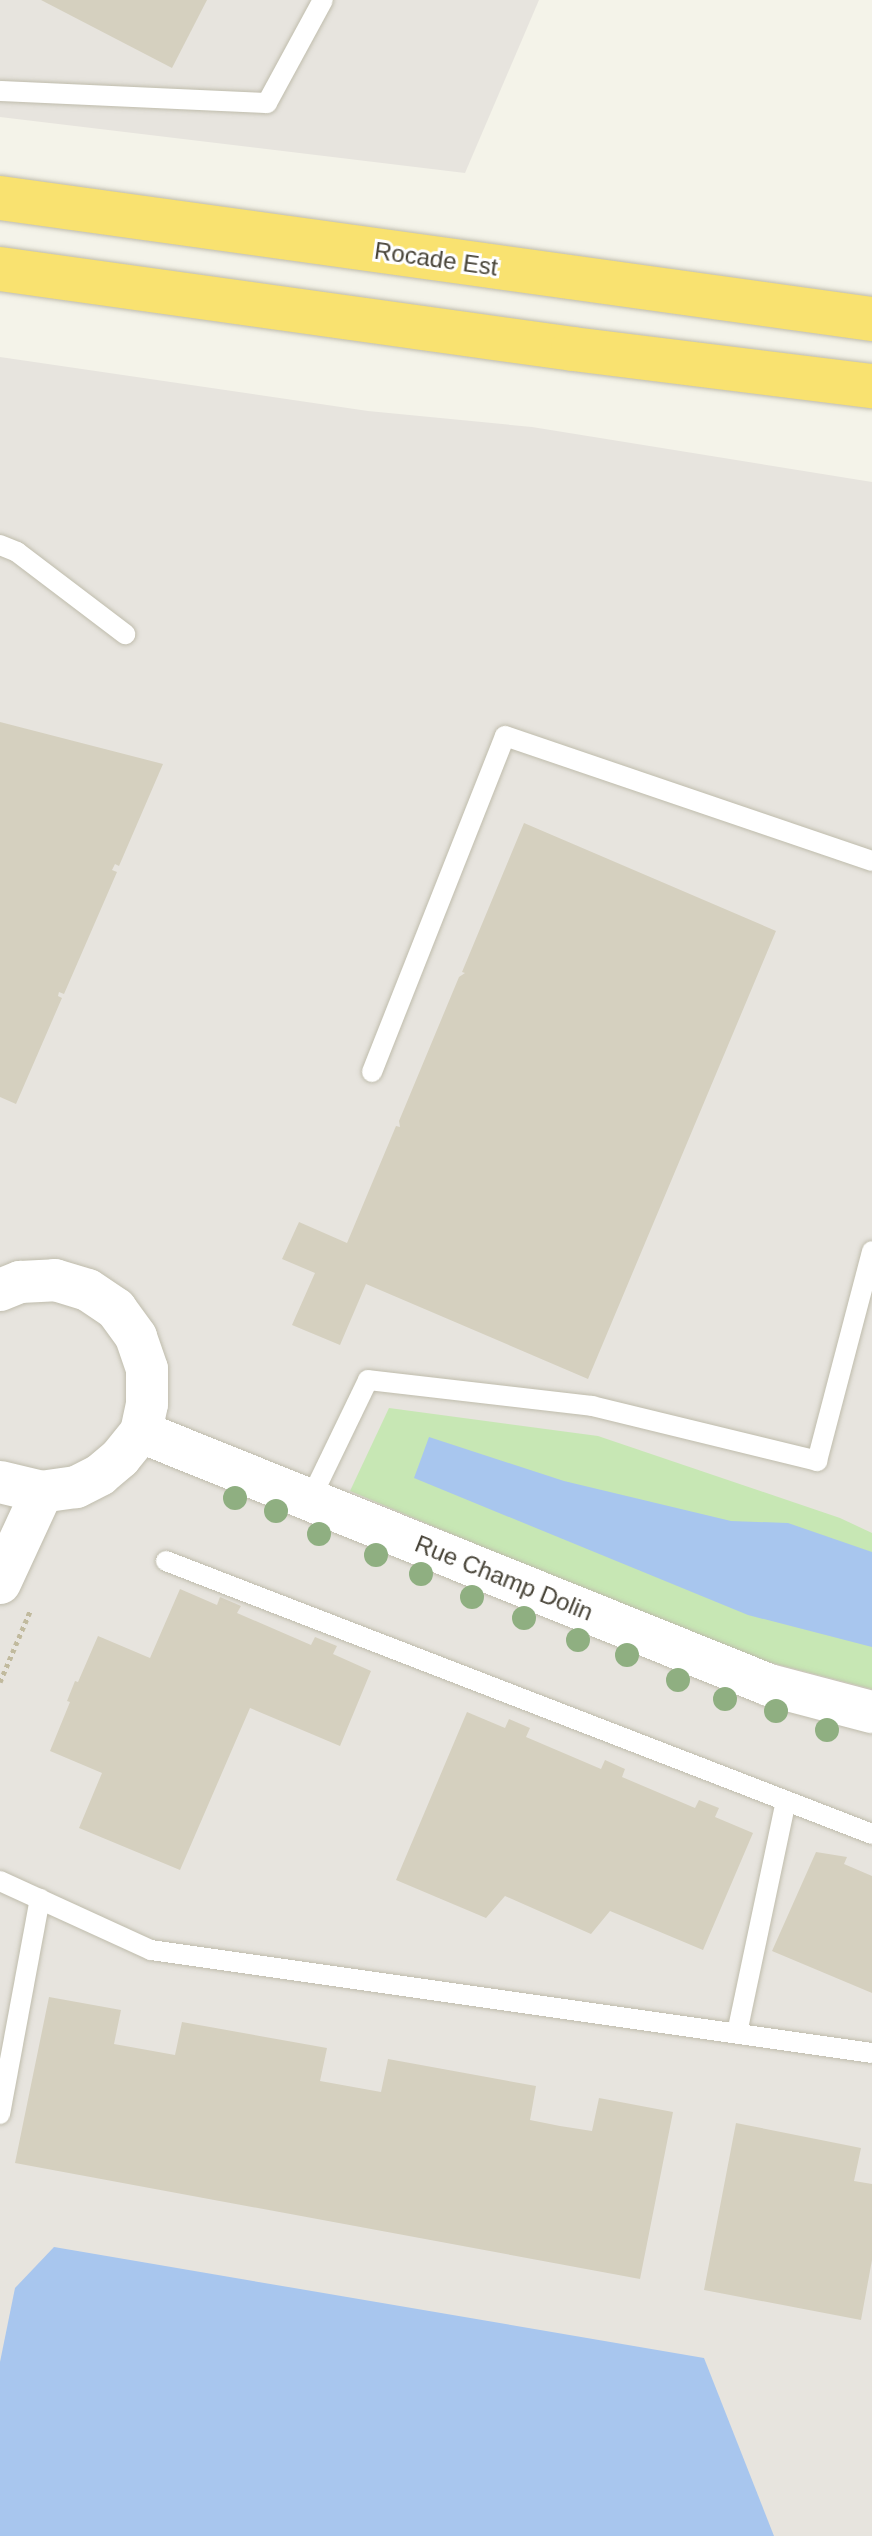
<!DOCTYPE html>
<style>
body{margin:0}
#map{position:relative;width:872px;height:2536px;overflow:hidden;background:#f4f3e9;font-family:Helvetica,sans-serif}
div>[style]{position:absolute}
.industrial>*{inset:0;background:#e7e4de}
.green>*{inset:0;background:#c7e7b4}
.water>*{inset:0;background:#a8c6ee}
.building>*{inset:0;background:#d5d0bf}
.path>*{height:5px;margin-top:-2.5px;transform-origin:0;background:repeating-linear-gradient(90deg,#c1ba9e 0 4px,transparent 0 8px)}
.roads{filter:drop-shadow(0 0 2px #bfbcac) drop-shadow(0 0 2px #bfbcac)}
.lane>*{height:20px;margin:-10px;padding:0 10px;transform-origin:10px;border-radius:10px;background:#fff}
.street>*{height:42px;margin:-21px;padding:0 21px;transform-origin:21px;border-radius:21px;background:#fff}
.highway>*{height:44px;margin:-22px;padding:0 22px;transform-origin:22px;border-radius:22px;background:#f9e270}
.trees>*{width:24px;height:24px;margin:-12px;border-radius:50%;background:#8faf81}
span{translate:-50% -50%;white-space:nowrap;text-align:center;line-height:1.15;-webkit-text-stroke:6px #fff;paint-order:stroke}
.street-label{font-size:24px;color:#484438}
</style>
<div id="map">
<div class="industrial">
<div style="clip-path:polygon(0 0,539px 0,465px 173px,0 117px)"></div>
<div style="clip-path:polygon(0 357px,368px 411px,532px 427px,872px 482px,872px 2536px,0 2536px)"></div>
</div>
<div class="green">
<div style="clip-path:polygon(389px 1408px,598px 1436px,840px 1518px,872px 1533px,872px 1689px,734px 1653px,350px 1491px)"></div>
</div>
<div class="water">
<div style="clip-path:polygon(429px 1437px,564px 1481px,731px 1521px,788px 1523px,872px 1552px,872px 1647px,748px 1615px,414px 1478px)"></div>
<div style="clip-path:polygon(54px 2247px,704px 2358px,774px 2536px,0 2536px,0 2362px,15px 2288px)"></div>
</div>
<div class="building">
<div style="clip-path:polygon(41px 0,207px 0,172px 68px)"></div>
<div style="clip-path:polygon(0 722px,163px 764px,119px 866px,115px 864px,112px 870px,117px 872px,64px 994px,59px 992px,58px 996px,62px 998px,16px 1104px,0 1097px)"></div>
<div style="clip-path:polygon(524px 823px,776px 931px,588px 1379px,366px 1284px,340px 1345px,292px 1325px,315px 1273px,282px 1259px,299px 1222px,347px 1243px,396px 1126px,400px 1127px,399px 1121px,459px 977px,465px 973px,462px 972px)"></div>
<div style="clip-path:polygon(180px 1589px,217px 1605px,220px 1597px,241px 1606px,237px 1613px,311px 1645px,315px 1637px,337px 1646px,333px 1654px,371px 1671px,340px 1746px,250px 1708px,180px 1870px,79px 1828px,102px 1773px,50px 1751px,70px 1702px,67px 1701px,75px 1681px,78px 1682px,98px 1636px,150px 1658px)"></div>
<div style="clip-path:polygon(467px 1712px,505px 1728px,509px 1719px,530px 1728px,526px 1737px,601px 1769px,605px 1760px,625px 1769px,622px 1777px,695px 1808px,699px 1800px,719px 1808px,715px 1817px,753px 1833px,703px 1950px,610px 1911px,591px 1934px,505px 1896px,486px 1918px,396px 1880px)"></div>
<div style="clip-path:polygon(816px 1852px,847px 1857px,844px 1864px,872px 1876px,872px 1993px,772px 1951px)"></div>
<div style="clip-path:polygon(49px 1997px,121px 2010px,114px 2044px,175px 2055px,182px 2022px,327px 2048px,320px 2081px,381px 2092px,388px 2059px,536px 2086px,530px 2120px,560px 2126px,592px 2131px,599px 2098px,673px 2112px,640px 2279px,15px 2163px)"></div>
<div style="clip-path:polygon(736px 2123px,861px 2148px,854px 2181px,872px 2184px,872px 2260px,861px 2320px,704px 2290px)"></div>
</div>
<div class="path">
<div style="left:0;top:1682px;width:79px;rotate:-67deg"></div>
</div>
<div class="roads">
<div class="lane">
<div style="left:0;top:91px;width:267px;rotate:2.6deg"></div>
<div style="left:267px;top:103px;width:117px;rotate:-61.5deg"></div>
<div style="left:0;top:545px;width:18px;rotate:22deg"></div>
<div style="left:17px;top:552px;width:136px;rotate:37.2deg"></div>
<div style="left:372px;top:1072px;width:361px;rotate:-68.4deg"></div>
<div style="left:505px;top:736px;width:388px;rotate:18.8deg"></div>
<div style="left:310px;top:1500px;width:133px;rotate:-64.2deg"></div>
<div style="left:368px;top:1380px;width:226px;rotate:6.6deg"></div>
<div style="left:592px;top:1406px;width:232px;rotate:13.7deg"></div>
<div style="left:817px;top:1461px;width:217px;rotate:-75.3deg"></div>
<div style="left:166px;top:1561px;width:757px;rotate:21.14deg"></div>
<div style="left:0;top:1881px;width:166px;rotate:24.6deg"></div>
<div style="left:151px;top:1950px;width:728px;rotate:8.13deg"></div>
<div style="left:737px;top:2033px;width:237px;rotate:-78.1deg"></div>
<div style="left:0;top:2114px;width:219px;rotate:-79.5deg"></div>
</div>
<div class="street">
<div style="left:0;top:1290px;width:22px;rotate:-22deg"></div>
<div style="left:20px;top:1282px;width:35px;rotate:-3deg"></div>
<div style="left:55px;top:1280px;width:34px;rotate:17deg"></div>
<div style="left:88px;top:1290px;width:34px;rotate:34deg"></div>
<div style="left:116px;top:1309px;width:34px;rotate:54deg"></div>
<div style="left:136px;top:1337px;width:34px;rotate:71deg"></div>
<div style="left:147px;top:1369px;width:35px;rotate:90deg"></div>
<div style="left:147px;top:1404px;width:29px;rotate:102deg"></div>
<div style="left:141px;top:1432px;width:33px;rotate:129deg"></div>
<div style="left:120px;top:1458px;width:26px;rotate:140deg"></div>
<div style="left:100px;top:1475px;width:27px;rotate:153deg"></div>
<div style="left:76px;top:1487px;width:34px;rotate:172deg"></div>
<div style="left:42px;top:1492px;width:43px;rotate:-166.6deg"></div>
<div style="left:141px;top:1432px;width:677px;rotate:21.94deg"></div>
<div style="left:769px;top:1685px;width:106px;rotate:14.7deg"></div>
<div style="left:0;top:1583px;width:100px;rotate:-65.2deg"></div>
</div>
<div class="highway">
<div style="left:0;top:198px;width:880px;rotate:7.9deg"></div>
<div style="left:0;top:269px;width:579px;rotate:7.95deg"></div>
<div style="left:573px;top:349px;width:301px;rotate:7.1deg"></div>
</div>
</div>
<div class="trees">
<div style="left:235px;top:1498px"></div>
<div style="left:276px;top:1511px"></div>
<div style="left:319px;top:1534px"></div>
<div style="left:376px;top:1555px"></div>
<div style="left:421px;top:1574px"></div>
<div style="left:472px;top:1597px"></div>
<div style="left:524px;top:1618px"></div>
<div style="left:578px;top:1640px"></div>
<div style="left:627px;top:1655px"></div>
<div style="left:678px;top:1680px"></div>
<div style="left:725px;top:1699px"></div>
<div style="left:776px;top:1711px"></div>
<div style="left:827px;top:1730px"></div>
</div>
<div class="street-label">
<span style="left:436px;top:259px;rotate:8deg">Rocade Est</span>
<span style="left:504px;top:1578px;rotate:22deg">Rue Champ Dolin</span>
</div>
</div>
